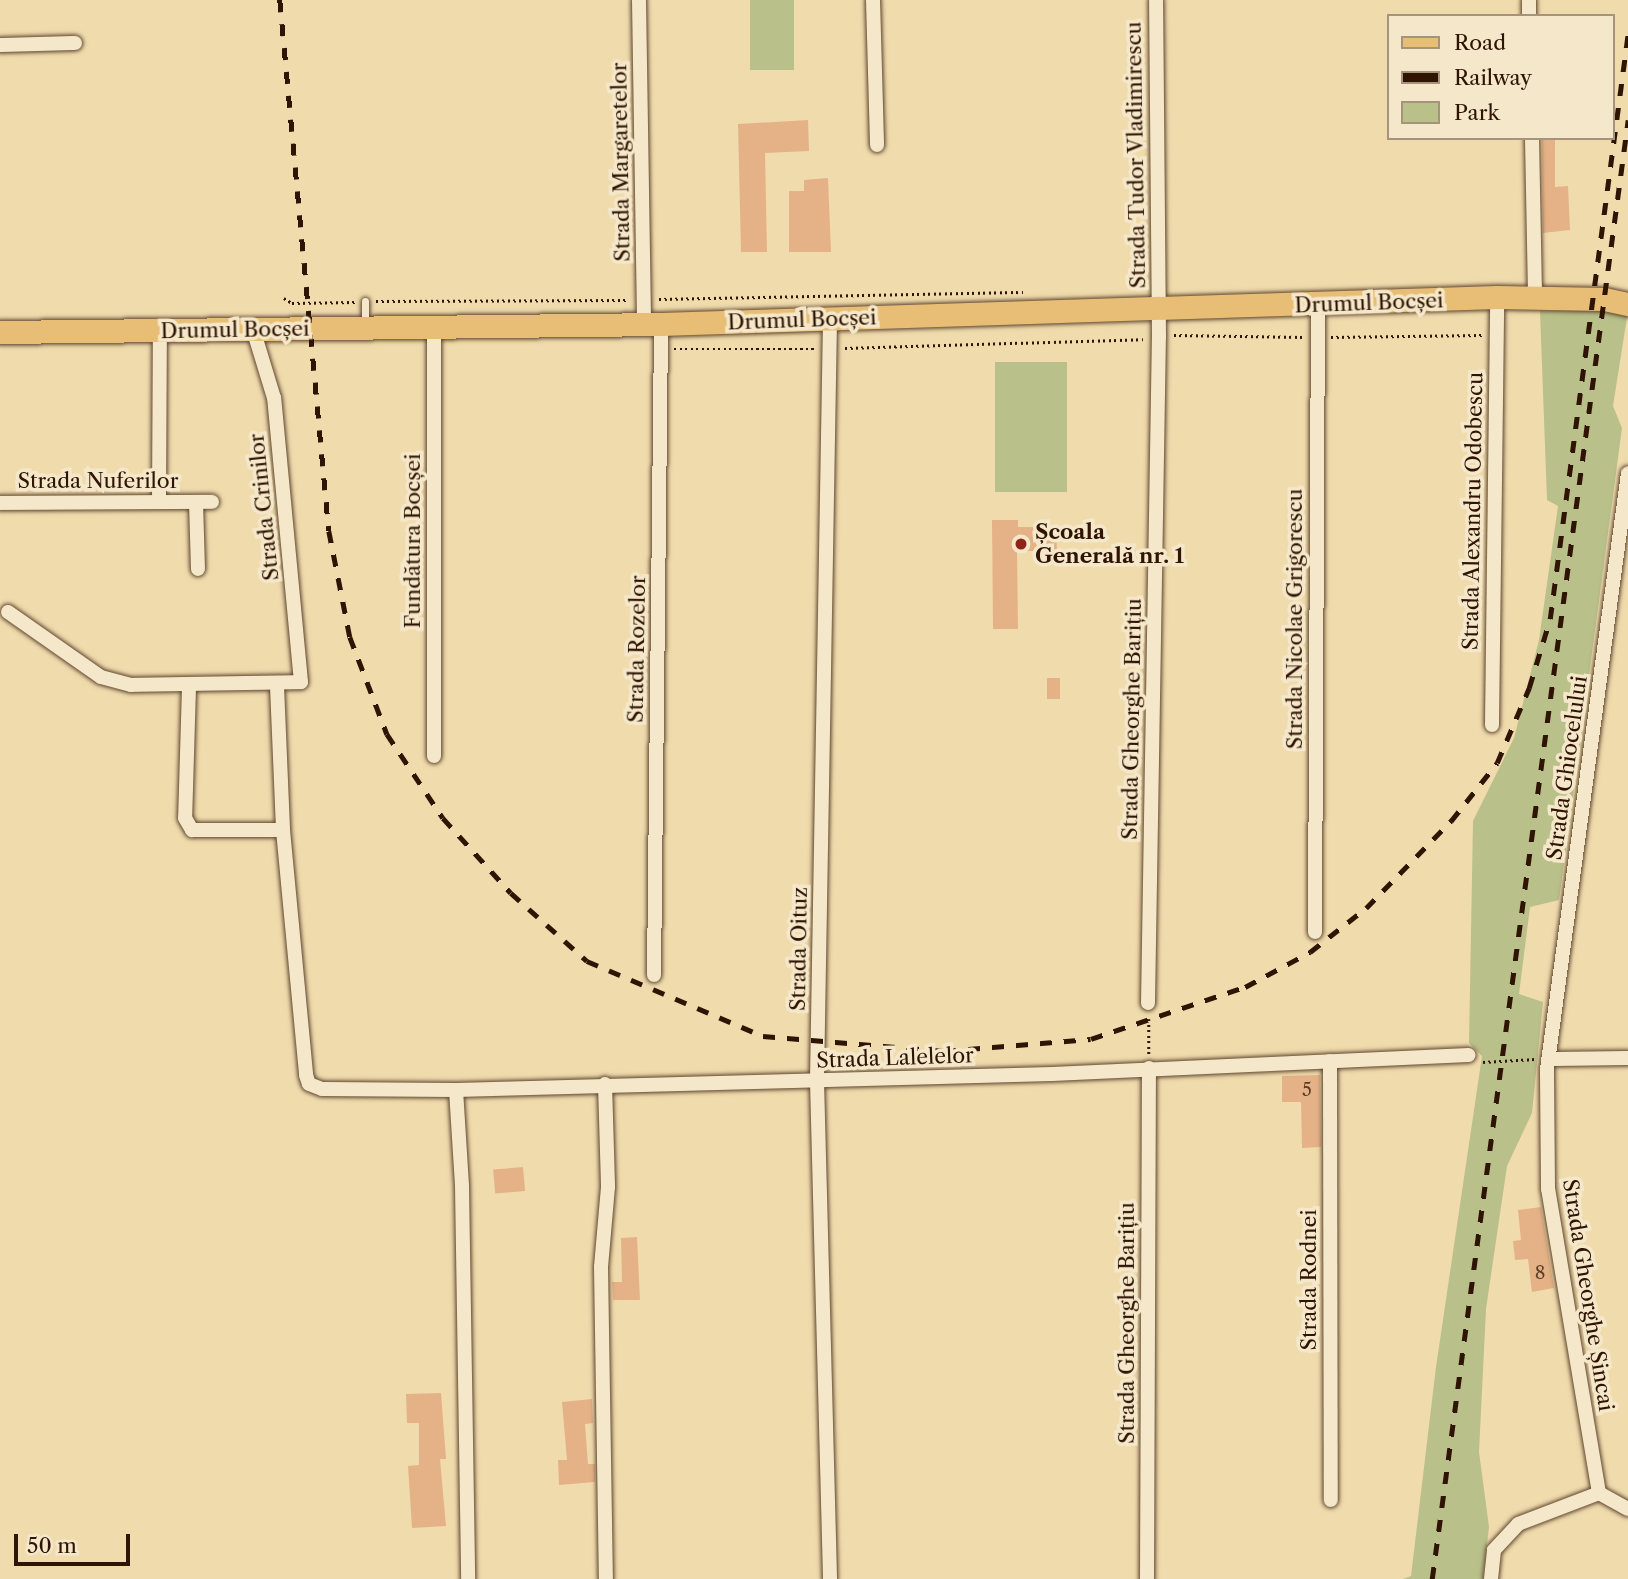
<!DOCTYPE html>
<meta charset="utf-8">
<style>
body{margin:0}
#map{position:relative;width:1628px;height:1579px;overflow:hidden;background:#f0dbad;font-family:"Libre Caslon Text",serif}
div>[style]{position:absolute}
.green>*{inset:0;background:#b9c08a;transform-origin:0 0}
.building>*{inset:0;background:#e5b287;transform-origin:0 0}
.path>*{height:2.5px;margin-top:-1.25px;transform-origin:0;background:repeating-linear-gradient(90deg,#2f1404 0 2px,transparent 0 5.5px)}
.roads{filter:drop-shadow(0 0 2px #5f462e) drop-shadow(0 0 2px #5f462e)}
.service>*{height:7px;margin:-3.5px;padding:0 3.5px;transform-origin:3.5px;border-radius:3.5px;background:#f5e8ca}
.minor>*{height:14px;margin:-7px;padding:0 7px;transform-origin:7px;border-radius:7px;background:#f5e8ca}
.primary>*{height:23px;margin:-11.5px;padding:0 11.5px;transform-origin:11.5px;border-radius:11.5px;background:#e8be76}
.rail>*{height:4.5px;margin-top:-2.25px;transform-origin:0;background:repeating-linear-gradient(90deg,#2f1404 0 12px,transparent 0 24px)}
.dots>*{width:19px;height:19px;translate:-50% -50%;box-sizing:border-box;border:4px solid #f5e8ca;border-radius:50%}
span{translate:-50% -50%;white-space:nowrap;text-align:center;line-height:1.15;-webkit-text-stroke:7px #f5e8ca;paint-order:stroke}
.number-label{font-size:18px;color:#5c3c25}
.number-label span{-webkit-text-stroke-width:0}
.street-label{font-size:21px;color:#2f1404}
.poi-label{font-size:21px;color:#2f1404;font-weight:700}
.left{translate:0 -50%;text-align:left}
.legend{position:absolute;left:1387px;top:14px;width:228px;height:126px;box-sizing:border-box;background:#f5e8ca;border:2px solid #a6937b;margin:0;padding:9px 12px;list-style:none;font-size:21px;color:#2f1404}
.legend li{display:flex;align-items:center;gap:14px;height:35px}
.legend b{width:35px;border:2px solid #a6937b}
.scale{position:absolute;left:14px;top:1534px;width:116px;height:32px;box-sizing:border-box;border:4px solid #2f1404;border-top:0;padding-left:9px;font-size:21px;line-height:24px;white-space:nowrap;color:#2f1404;-webkit-text-stroke:5px #f5e8ca;paint-order:stroke}
</style>
<div id="map">
<div class="green">
<div style="left:750px;top:0;width:44px;height:70px"></div>
<div style="clip-path:polygon(1540px 311px,1628px 311px,1613px 406px,1622px 428px,1559px 900px,1530px 907px,1519px 994px,1543px 1002px,1532px 1113px,1507px 1166px,1486px 1309px,1479px 1452px,1489px 1527px,1483px 1579px,1403px 1579px,1411px 1576px,1436px 1367px,1482px 1056px,1469px 1043px,1473px 821px,1514px 738px,1539px 640px,1558px 506px,1547px 500px)"></div>
<div style="left:995px;top:362px;width:72px;height:130px"></div>
</div>
<div class="building">
<div style="clip-path:polygon(808px 120px,809px 151px,765px 153px,767px 252px,741px 252px,738px 124px)"></div>
<div style="clip-path:polygon(1542px 138px,1555px 138px,1555px 187px,1568px 186px,1570px 230px,1543px 233px)"></div>
<div style="clip-path:polygon(828px 178px,831px 252px,789px 252px,789px 191px,804px 191px,804px 180px)"></div>
<div style="clip-path:polygon(992px 520px,1018px 520px,1018px 527px,1056px 527px,1057px 551px,1017px 551px,1018px 629px,993px 629px)"></div>
<div style="left:1047px;top:678px;width:13px;height:21px"></div>
<div style="clip-path:polygon(1320px 1075px,1321px 1147px,1302px 1148px,1301px 1102px,1282px 1102px,1282px 1076px)"></div>
<div style="left:523px;top:1167px;width:24px;height:30px;rotate:85deg"></div>
<div style="clip-path:polygon(1541px 1207px,1554px 1288px,1532px 1292px,1528px 1259px,1515px 1260px,1513px 1241px,1521px 1240px,1518px 1210px)"></div>
<div style="clip-path:polygon(637px 1237px,640px 1300px,613px 1300px,612px 1282px,622px 1282px,621px 1238px)"></div>
<div style="clip-path:polygon(441px 1393px,446px 1459px,440px 1459px,446px 1526px,412px 1528px,408px 1466px,419px 1465px,419px 1423px,407px 1423px,406px 1394px)"></div>
<div style="clip-path:polygon(592px 1399px,593px 1423px,585px 1424px,588px 1464px,595px 1464px,595px 1482px,559px 1485px,558px 1460px,567px 1460px,562px 1402px)"></div>
</div>
<div class="path">
<div style="left:284px;top:298px;width:9px;rotate:32deg"></div>
<div style="left:292px;top:303px;width:63px;rotate:-0.9deg"></div>
<div style="left:659px;top:299px;width:364px;rotate:-1.1deg"></div>
<div style="left:376px;top:301px;width:252px;rotate:-0.2deg"></div>
<div style="left:1174px;top:335px;width:130px;rotate:0.9deg"></div>
<div style="left:1331px;top:337px;width:151px;rotate:-0.8deg"></div>
<div style="left:845px;top:348px;width:298px;rotate:-1.7deg"></div>
<div style="left:674px;top:349px;width:140px"></div>
<div style="left:1149px;top:1019px;width:35px;rotate:90deg"></div>
<div style="left:1483px;top:1062px;width:52px;rotate:-3.3deg"></div>
</div>
<div class="roads">
<div class="service">
<div style="left:365px;top:301px;width:22px;rotate:90deg"></div>
</div>
<div class="minor">
<div style="left:639px;top:0;width:324px;rotate:89.1deg"></div>
<div style="left:873px;top:0;width:145px;rotate:88.4deg"></div>
<div style="left:1529px;top:0;width:16px;rotate:90deg"></div>
<div style="left:0;top:45px;width:75px;rotate:-1.5deg"></div>
<div style="left:1532px;top:138px;width:159px;rotate:88.9deg"></div>
<div style="left:830px;top:320px;width:761px;rotate:90.98deg"></div>
<div style="left:817px;top:1081px;width:498px;rotate:88.5deg"></div>
<div style="left:159px;top:502px;width:172px;rotate:-89.7deg"></div>
<div style="left:196px;top:502px;width:67px;rotate:88.3deg"></div>
<div style="left:0;top:503px;width:212px;rotate:-0.3deg"></div>
<div style="left:8px;top:612px;width:113px;rotate:35deg"></div>
<div style="left:101px;top:677px;width:31px;rotate:15deg"></div>
<div style="left:131px;top:685px;width:170px;rotate:-1deg"></div>
<div style="left:301px;top:682px;width:285px;rotate:-95.4deg"></div>
<div style="left:274px;top:398px;width:72px;rotate:-106.9deg"></div>
<div style="left:277px;top:686px;width:144px;rotate:87.6deg"></div>
<div style="left:283px;top:830px;width:246px;rotate:84.6deg"></div>
<div style="left:306px;top:1075px;width:9px;rotate:72deg"></div>
<div style="left:309px;top:1084px;width:14px;rotate:21deg"></div>
<div style="left:322px;top:1089px;width:134px;rotate:0.4deg"></div>
<div style="left:456px;top:1090px;width:596px;rotate:-1.54deg"></div>
<div style="left:1052px;top:1074px;width:417px;rotate:-2.6deg"></div>
<div style="left:189px;top:687px;width:131px;rotate:91.7deg"></div>
<div style="left:185px;top:818px;width:14px;rotate:60deg"></div>
<div style="left:192px;top:830px;width:91px"></div>
<div style="left:1492px;top:725px;width:428px;rotate:-89.3deg"></div>
<div style="left:434px;top:756px;width:430px;rotate:-90deg"></div>
<div style="left:1315px;top:932px;width:626px;rotate:-89.73deg"></div>
<div style="left:654px;top:975px;width:651px;rotate:-89.38deg"></div>
<div style="left:1148px;top:1003px;width:667px;rotate:-89.06deg"></div>
<div style="left:1159px;top:336px;width:336px;rotate:-90.5deg"></div>
<div style="left:1549px;top:1059px;width:79px;rotate:-0.7deg"></div>
<div style="left:1330px;top:1061px;width:439px;rotate:89.9deg"></div>
<div style="left:605px;top:1084px;width:103px;rotate:88.3deg"></div>
<div style="left:608px;top:1187px;width:80px;rotate:95deg"></div>
<div style="left:601px;top:1267px;width:312px;rotate:89.1deg"></div>
<div style="left:456px;top:1090px;width:96px;rotate:86.4deg"></div>
<div style="left:462px;top:1186px;width:393px;rotate:89.1deg"></div>
<div style="left:1599px;top:1493px;width:308px;rotate:-99.5deg"></div>
<div style="left:1548px;top:1189px;width:120px;rotate:-90.5deg"></div>
<div style="left:1547px;top:1069px;width:601px;rotate:-82.26deg"></div>
<div style="left:1599px;top:1493px;width:33px;rotate:29deg"></div>
<div style="left:1147px;top:1579px;width:511px;rotate:-89.78deg"></div>
<div style="left:1491px;top:1579px;width:29px;rotate:-84deg"></div>
<div style="left:1494px;top:1550px;width:35px;rotate:-47deg"></div>
<div style="left:1518px;top:1524px;width:87px;rotate:-20.9deg"></div>
</div>
<div class="primary">
<div style="left:0;top:332px;width:661px;rotate:-0.69deg"></div>
<div style="left:661px;top:324px;width:836px;rotate:-1.85deg"></div>
<div style="left:1497px;top:297px;width:107px;rotate:1.1deg"></div>
<div style="left:1604px;top:299px;width:25px;rotate:12deg"></div>
</div>
</div>
<div class="rail">
<div style="left:280px;top:0;width:533px;rotate:84.73deg"></div>
<div style="left:329px;top:531px;width:108px;rotate:78.8deg"></div>
<div style="left:350px;top:637px;width:104px;rotate:69.1deg"></div>
<div style="left:387px;top:734px;width:101px;rotate:56.3deg"></div>
<div style="left:443px;top:818px;width:101px;rotate:47.8deg"></div>
<div style="left:511px;top:893px;width:102px;rotate:41.8deg"></div>
<div style="left:587px;top:961px;width:191px;rotate:23.1deg"></div>
<div style="left:763px;top:1036px;width:182px;rotate:4.7deg"></div>
<div style="left:944px;top:1051px;width:147px;rotate:-4.7deg"></div>
<div style="left:1091px;top:1039px;width:163px;rotate:-18.7deg"></div>
<div style="left:1245px;top:987px;width:74px;rotate:-28.3deg"></div>
<div style="left:1310px;top:952px;width:71px;rotate:-38.2deg"></div>
<div style="left:1366px;top:908px;width:122px;rotate:-45.7deg"></div>
<div style="left:1451px;top:821px;width:74px;rotate:-51.6deg"></div>
<div style="left:1497px;top:763px;width:82px;rotate:-66.9deg"></div>
<div style="left:1529px;top:688px;width:72px;rotate:-73.1deg"></div>
<div style="left:1550px;top:619px;width:590px;rotate:-82.41deg"></div>
<div style="left:1432px;top:1579px;width:1472px;rotate:-82.35deg"></div>
</div>
<div class="dots">
<div style="left:1021px;top:544px;background:#8f2418"></div>
</div>
<div class="number-label">
<span style="left:1307px;top:1090px">5</span>
<span style="left:1540px;top:1273px">8</span>
</div>
<div class="street-label">
<span style="left:1136px;top:155px;rotate:-91deg">Strada Tudor Vladimirescu</span>
<span style="left:621px;top:162px;rotate:-91deg">Strada Margaretelor</span>
<span style="left:1369px;top:303px;rotate:-2deg">Drumul Bocșei</span>
<span style="left:802px;top:320px;rotate:-2deg">Drumul Bocșei</span>
<span style="left:235px;top:330px;rotate:-1deg">Drumul Bocșei</span>
<span style="left:98px;top:481px">Strada Nuferilor</span>
<span style="left:264px;top:507px;rotate:-96deg">Strada Crinilor</span>
<span style="left:1473px;top:511px;rotate:-89deg">Strada Alexandru Odobescu</span>
<span style="left:413px;top:541px;rotate:-90deg">Fundătura Bocșei</span>
<span style="left:1295px;top:619px;rotate:-90deg">Strada Nicolae Grigorescu</span>
<span style="left:637px;top:649px;rotate:-89deg">Strada Rozelor</span>
<span style="left:1132px;top:719px;rotate:-89deg">Strada Gheorghe Barițiu</span>
<span style="left:1567px;top:768px;rotate:-82deg">Strada Ghiocelului</span>
<span style="left:799px;top:949px;rotate:-89deg">Strada Oituz</span>
<span style="left:895px;top:1058px;rotate:-2deg">Strada Lalelelor</span>
<span style="left:1309px;top:1280px;rotate:-90deg">Strada Rodnei</span>
<span style="left:1588px;top:1295px;rotate:81deg">Strada Gheorghe Șincai</span>
<span style="left:1127px;top:1323px;rotate:-90deg">Strada Gheorghe Barițiu</span>
</div>
<div class="poi-label">
<span class="left" style="left:1035px;top:544px">Școala<br>Generală nr. 1</span>
</div>
<ul class="legend">
<li><b style="height:9px;background:#e8be76"></b>Road</li>
<li><b style="height:9px;background:#2f1404"></b>Railway</li>
<li><b style="height:19px;background:#b9c08a"></b>Park</li>
</ul>
<div class="scale">50 m</div>
</div>
